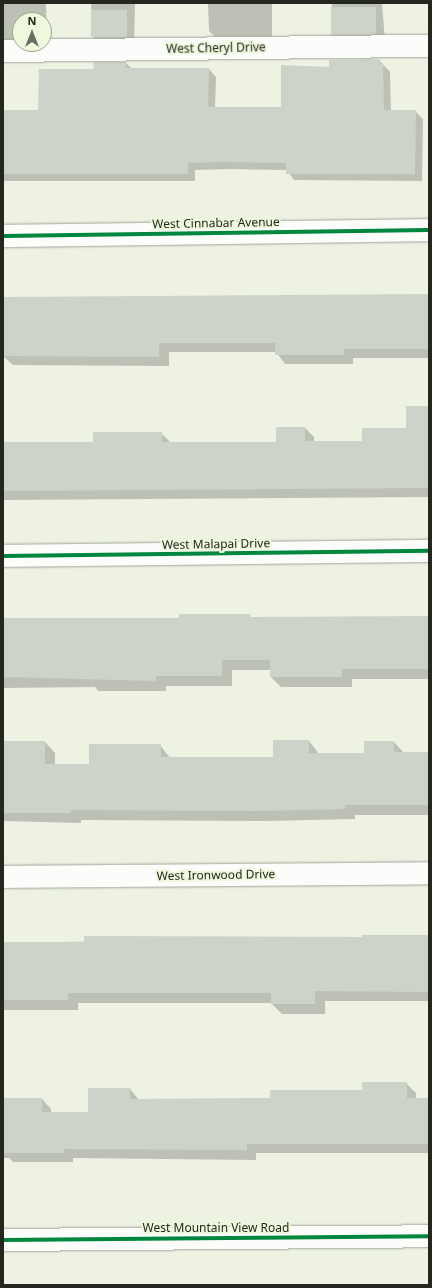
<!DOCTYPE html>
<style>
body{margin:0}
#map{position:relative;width:432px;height:1288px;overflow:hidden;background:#edf2e3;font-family:"Noto Sans",sans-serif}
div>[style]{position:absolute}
.shadow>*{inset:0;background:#0003}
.building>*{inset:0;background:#cdd3c8;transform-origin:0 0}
.roads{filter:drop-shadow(0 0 1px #a1a59a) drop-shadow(0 0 1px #a1a59a)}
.street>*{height:22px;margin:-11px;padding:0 11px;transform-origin:11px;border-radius:11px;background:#fcfdfb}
.secondary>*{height:22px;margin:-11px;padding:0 11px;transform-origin:11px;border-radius:11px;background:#fcfdfb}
.cycleway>*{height:4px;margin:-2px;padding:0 2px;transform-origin:2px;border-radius:2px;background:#00873e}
span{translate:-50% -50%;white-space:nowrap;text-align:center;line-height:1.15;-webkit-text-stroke:4px #eef8dd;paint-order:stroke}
.street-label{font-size:12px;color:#24271d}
.frame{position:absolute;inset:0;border:4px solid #24271d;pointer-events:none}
.north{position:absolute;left:12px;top:12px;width:40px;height:40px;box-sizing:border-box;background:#eef8dd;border:1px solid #9da490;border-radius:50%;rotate:0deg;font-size:11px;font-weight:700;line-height:16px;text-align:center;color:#24271d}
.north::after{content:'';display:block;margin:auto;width:14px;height:18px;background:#6a6e62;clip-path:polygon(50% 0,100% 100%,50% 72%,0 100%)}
</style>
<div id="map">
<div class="shadow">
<div style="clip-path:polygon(3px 3px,46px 3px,47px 40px,44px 40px,44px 20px,20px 20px,20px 41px,3px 41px)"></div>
<div style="clip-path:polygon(91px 3px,135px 3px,134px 44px,100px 44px,93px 37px)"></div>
<div style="clip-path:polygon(208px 3px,272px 3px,272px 37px,216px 38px,209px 31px)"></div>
<div style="clip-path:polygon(332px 3px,382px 3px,385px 41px,338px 42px,331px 34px)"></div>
<div style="clip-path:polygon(379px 60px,390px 72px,391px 111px,415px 111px,423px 119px,422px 181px,294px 180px,287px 170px,231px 169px,195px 170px,195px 181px,3px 181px,3px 111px,39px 111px,95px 70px,94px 63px,126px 63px,132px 69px,209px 69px,216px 77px,215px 108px,282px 108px,330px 68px)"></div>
<div style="clip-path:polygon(429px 295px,429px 358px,353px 358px,353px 364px,285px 364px,276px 352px,169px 352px,169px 366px,13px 365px,3px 356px,3px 299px)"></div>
<div style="clip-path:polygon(429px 407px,429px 497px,3px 500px,3px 445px,94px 443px,161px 433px,171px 443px,277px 443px,305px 428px,314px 437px,314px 442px,363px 442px,407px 429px)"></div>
<div style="clip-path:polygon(249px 615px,252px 618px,429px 617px,429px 679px,352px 679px,352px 687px,281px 687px,271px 677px,271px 670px,232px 670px,232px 686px,166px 686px,166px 691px,98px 691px,95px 687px,3px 688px,3px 621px,180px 619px)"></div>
<div style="clip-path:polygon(274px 741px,309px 741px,319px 754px,365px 754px,394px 742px,404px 753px,429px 753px,429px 815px,355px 815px,355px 819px,267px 821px,81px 820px,81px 823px,3px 821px,3px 758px,45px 742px,55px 753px,55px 765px,90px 765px,160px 745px,170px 758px,274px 758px)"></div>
<div style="clip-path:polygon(429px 936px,429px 1001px,325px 1001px,325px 1014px,282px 1014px,271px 1003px,78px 1003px,78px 1010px,3px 1010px,3px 943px)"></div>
<div style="clip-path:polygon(406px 1083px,416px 1093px,416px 1099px,429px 1099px,429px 1153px,256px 1153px,256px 1160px,73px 1158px,73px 1162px,13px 1162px,9px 1158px,3px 1158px,3px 1098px,42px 1099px,51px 1109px,51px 1113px,89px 1113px,130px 1089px,139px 1100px,271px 1099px,363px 1092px)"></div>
</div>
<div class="building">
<div style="left:331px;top:7px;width:45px;height:28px"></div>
<div style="left:91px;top:10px;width:36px;height:27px"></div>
<div style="clip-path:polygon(379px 59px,380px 64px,383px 64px,384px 110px,416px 110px,415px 174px,286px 174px,286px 163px,223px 162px,188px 163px,188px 174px,3px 174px,3px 110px,38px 110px,39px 69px,94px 69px,93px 62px,126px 62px,126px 68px,209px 68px,208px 107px,281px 107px,281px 65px,329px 67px,329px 60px)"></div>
<div style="clip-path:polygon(429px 294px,429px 349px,344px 349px,344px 355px,275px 355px,275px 343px,159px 343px,159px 357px,3px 356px,3px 297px)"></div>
<div style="clip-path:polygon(406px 406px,429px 406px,429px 488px,3px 491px,3px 442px,93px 442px,93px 432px,162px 432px,162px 442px,276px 442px,276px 427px,305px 427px,305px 441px,362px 441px,362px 428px,406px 428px)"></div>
<div style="clip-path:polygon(179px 614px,250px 614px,250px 617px,429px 616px,429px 669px,342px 669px,342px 677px,270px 677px,270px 660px,222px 660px,222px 676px,156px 676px,156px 681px,3px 677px,3px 618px,179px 618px)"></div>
<div style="clip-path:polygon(273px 740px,309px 740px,309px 753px,364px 753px,364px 741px,394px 741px,394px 752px,429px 752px,429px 805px,345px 805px,345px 809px,256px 811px,71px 810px,71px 813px,3px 813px,3px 741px,45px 741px,45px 764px,89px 764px,89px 744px,161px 744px,161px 757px,273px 757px)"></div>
<div style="clip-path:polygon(362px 935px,429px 935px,429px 992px,315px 991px,315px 1004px,271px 1004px,271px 993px,68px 993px,68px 1000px,3px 1000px,3px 942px,84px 942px,84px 936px,362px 937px)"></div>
<div style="clip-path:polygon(362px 1082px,407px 1082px,407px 1098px,429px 1098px,429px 1144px,247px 1144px,247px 1150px,64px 1149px,64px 1153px,3px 1153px,3px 1098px,42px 1098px,42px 1112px,88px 1112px,88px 1088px,130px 1088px,130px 1099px,270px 1098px,270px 1090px,362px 1090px)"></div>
</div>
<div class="roads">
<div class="street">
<div style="left:3px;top:51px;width:426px;rotate:-0.7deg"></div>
<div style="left:3px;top:236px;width:426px;rotate:-0.8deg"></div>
<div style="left:3px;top:556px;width:426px;rotate:-0.7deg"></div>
<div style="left:3px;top:877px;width:426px;rotate:-0.5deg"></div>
</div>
<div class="secondary">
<div style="left:3px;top:1240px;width:426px;rotate:-0.5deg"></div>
</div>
</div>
<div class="cycleway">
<div style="left:3px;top:236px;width:426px;rotate:-0.8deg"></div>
<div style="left:3px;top:556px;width:426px;rotate:-0.7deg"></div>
<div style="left:3px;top:1240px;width:426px;rotate:-0.5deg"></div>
</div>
<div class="street-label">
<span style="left:216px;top:48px;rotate:-1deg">West Cheryl Drive</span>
<span style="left:216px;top:223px;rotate:-1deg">West Cinnabar Avenue</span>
<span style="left:216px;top:544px;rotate:-1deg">West Malapai Drive</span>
<span style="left:216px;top:875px;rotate:-1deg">West Ironwood Drive</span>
<span style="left:216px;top:1228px">West Mountain View Road</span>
</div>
<div class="frame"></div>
<div class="north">N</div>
</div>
